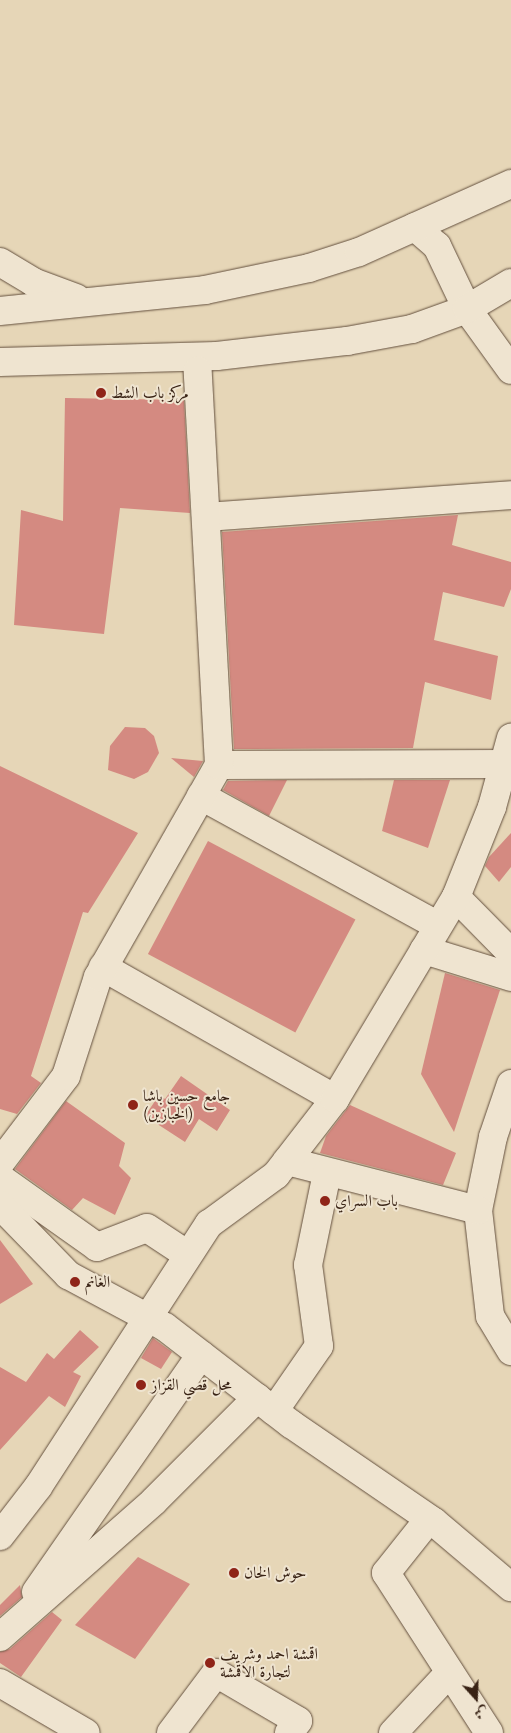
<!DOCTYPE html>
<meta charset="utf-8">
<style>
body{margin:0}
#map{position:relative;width:511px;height:1733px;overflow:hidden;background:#e6d6b7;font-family:Cardo,Amiri,serif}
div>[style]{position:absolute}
.building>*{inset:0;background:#d48a81;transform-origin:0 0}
.roads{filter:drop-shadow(0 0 1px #64503e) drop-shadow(0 0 1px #64503e)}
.minor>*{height:28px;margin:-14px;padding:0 14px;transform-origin:14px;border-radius:14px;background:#efe4d0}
.dots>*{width:14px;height:14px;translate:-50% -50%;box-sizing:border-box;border:2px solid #efe4d0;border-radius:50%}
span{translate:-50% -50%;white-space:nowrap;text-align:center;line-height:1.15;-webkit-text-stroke:4px #efe4d0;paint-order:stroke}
.poi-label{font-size:16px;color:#392315}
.left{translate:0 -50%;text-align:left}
.north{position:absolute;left:451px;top:1673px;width:50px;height:50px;-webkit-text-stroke:4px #efe4d0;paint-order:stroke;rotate:160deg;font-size:14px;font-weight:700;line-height:20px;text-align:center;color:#392315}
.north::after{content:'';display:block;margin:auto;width:18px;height:22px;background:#392315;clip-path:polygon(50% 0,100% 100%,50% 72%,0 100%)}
</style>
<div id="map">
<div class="building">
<div style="clip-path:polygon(65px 398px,184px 400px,190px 513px,120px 508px,104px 634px,14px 625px,21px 510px,63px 521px)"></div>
<div style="clip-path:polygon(458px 515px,452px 545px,511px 562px,511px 589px,504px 607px,443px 592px,434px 640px,498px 656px,491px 700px,425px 682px,413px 748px,234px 749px,222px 532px)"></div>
<div style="clip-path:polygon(125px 727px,145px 728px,154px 736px,159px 753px,148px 772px,134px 779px,108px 770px,110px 746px)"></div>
<div style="clip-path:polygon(171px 758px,203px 761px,194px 777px)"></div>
<div style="clip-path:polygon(0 766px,138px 833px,88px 913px,83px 912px,31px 1076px,41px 1083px,17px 1114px,0 1109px)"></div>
<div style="clip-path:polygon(287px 780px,269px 816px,223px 790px,228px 781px)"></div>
<div style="clip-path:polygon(394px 780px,450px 780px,428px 848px,382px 831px)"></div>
<div style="clip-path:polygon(511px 833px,511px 867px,499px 882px,485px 866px,489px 857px)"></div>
<div style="left:208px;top:841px;width:167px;height:128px;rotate:28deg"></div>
<div style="clip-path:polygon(445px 973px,500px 990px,454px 1132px,421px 1074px)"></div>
<div style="clip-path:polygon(181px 1076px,230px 1110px,217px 1131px,199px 1119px,185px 1142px,145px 1116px,159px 1095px,165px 1099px)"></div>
<div style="clip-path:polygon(66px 1101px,125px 1143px,119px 1166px,131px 1178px,115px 1215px,83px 1198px,72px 1210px,15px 1169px)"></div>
<div style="clip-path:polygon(350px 1105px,456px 1153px,443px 1185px,320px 1153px,326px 1136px)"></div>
<div style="clip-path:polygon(0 1240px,33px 1284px,0 1304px)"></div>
<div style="clip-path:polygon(80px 1330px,99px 1347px,73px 1372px,81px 1376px,65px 1407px,49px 1396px,0 1450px,0 1367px,26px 1382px,47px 1353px,54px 1359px)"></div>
<div style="clip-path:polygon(153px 1338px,172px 1352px,161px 1369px,141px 1358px)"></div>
<div style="clip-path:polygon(138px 1557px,190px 1584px,135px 1659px,75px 1625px)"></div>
<div style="clip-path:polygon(20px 1585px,22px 1597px,0 1616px,0 1605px)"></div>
<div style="clip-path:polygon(52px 1612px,62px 1620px,21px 1677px,0 1663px,0 1652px,10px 1649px)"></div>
</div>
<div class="roads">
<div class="minor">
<div style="left:415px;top:227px;width:29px;rotate:41deg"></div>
<div style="left:437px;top:246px;width:70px;rotate:64.5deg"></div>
<div style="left:467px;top:309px;width:75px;rotate:54.2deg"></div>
<div style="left:0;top:262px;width:39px;rotate:31deg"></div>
<div style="left:33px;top:282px;width:46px;rotate:20.4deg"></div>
<div style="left:0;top:311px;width:206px;rotate:-5.8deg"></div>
<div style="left:205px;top:290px;width:106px;rotate:-11.9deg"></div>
<div style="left:309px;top:268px;width:52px;rotate:-17.7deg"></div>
<div style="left:359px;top:252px;width:167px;rotate:-24.1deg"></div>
<div style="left:0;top:362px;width:217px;rotate:-1.6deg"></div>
<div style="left:217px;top:356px;width:131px;rotate:-6.6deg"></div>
<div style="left:347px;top:341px;width:66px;rotate:-10.5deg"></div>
<div style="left:412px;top:329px;width:59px;rotate:-20deg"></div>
<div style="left:467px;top:309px;width:51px;rotate:-30.6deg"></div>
<div style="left:206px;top:517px;width:306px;rotate:-4.1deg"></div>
<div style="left:219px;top:765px;width:285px;rotate:-0.2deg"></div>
<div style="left:504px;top:764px;width:9px;rotate:-36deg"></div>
<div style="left:201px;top:796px;width:270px;rotate:28.7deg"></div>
<div style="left:456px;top:897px;width:78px;rotate:45.5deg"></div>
<div style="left:424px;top:950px;width:91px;rotate:17.2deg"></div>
<div style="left:103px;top:967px;width:267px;rotate:29.6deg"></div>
<div style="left:511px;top:1084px;width:56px;rotate:108.8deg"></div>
<div style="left:493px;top:1137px;width:75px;rotate:101.6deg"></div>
<div style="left:478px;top:1210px;width:107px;rotate:83.5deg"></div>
<div style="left:490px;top:1316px;width:41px;rotate:59deg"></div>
<div style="left:287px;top:1161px;width:197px;rotate:14.4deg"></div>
<div style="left:0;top:1163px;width:109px;rotate:-52.8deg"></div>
<div style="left:66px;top:1076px;width:104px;rotate:-72.1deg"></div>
<div style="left:98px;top:977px;width:244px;rotate:-60.3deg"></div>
<div style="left:219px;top:765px;width:395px;rotate:-93.1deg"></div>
<div style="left:0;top:1178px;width:119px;rotate:35.4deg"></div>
<div style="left:97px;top:1247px;width:53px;rotate:-20.8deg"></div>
<div style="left:147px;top:1228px;width:49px;rotate:33.4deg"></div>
<div style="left:0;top:1205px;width:98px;rotate:45.8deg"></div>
<div style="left:68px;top:1275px;width:110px;rotate:28.2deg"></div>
<div style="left:165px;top:1327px;width:159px;rotate:37.6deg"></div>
<div style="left:291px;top:1424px;width:173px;rotate:34.4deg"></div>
<div style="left:434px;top:1522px;width:101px;rotate:40.2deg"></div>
<div style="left:274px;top:1411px;width:79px;rotate:-55.3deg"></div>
<div style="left:319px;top:1346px;width:82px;rotate:-97.7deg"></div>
<div style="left:308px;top:1265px;width:94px;rotate:-78.3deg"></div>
<div style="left:429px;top:1519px;width:69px;rotate:128.5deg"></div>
<div style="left:386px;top:1573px;width:190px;rotate:57.2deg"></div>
<div style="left:0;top:1536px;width:62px;rotate:-52.2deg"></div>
<div style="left:38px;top:1487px;width:314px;rotate:-57deg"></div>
<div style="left:209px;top:1224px;width:83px;rotate:-36.2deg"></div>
<div style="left:276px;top:1175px;width:96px;rotate:-52.2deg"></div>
<div style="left:335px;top:1099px;width:235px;rotate:-59.1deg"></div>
<div style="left:456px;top:897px;width:97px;rotate:-68.2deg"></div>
<div style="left:492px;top:807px;width:72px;rotate:-74.6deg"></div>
<div style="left:36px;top:1592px;width:289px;rotate:-55.2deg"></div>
<div style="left:0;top:1637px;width:205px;rotate:-41.4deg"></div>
<div style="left:154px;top:1501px;width:146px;rotate:-45deg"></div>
<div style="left:0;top:1683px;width:99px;rotate:30.2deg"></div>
<div style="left:171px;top:1733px;width:75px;rotate:-53.1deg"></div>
<div style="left:216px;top:1673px;width:95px;rotate:30.3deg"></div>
<div style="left:298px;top:1721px;width:15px;rotate:127deg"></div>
<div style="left:393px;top:1733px;width:83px;rotate:-46.9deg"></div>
</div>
</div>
<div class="dots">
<div style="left:101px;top:393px;background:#8f2418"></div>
<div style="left:133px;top:1105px;background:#8f2418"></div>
<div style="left:325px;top:1201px;background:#8f2418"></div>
<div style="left:75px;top:1282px;background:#8f2418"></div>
<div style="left:141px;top:1385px;background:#8f2418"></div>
<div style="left:234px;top:1573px;background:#8f2418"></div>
<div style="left:210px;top:1663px;background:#8f2418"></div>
</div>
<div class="poi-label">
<span class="left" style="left:111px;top:393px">مركز باب الشط</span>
<span class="left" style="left:143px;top:1105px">جامع حسين باشا<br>(الخبازين)</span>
<span class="left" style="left:335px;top:1201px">باب السراي</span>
<span class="left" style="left:85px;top:1282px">الغانم</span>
<span class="left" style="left:151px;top:1385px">محل قصي القزاز</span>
<span class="left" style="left:244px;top:1573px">حوش الخان</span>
<span class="left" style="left:220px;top:1663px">اقمشة احمد وشريف<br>لتجارة الاقمشة</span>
</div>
<div class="north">ش</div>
</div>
